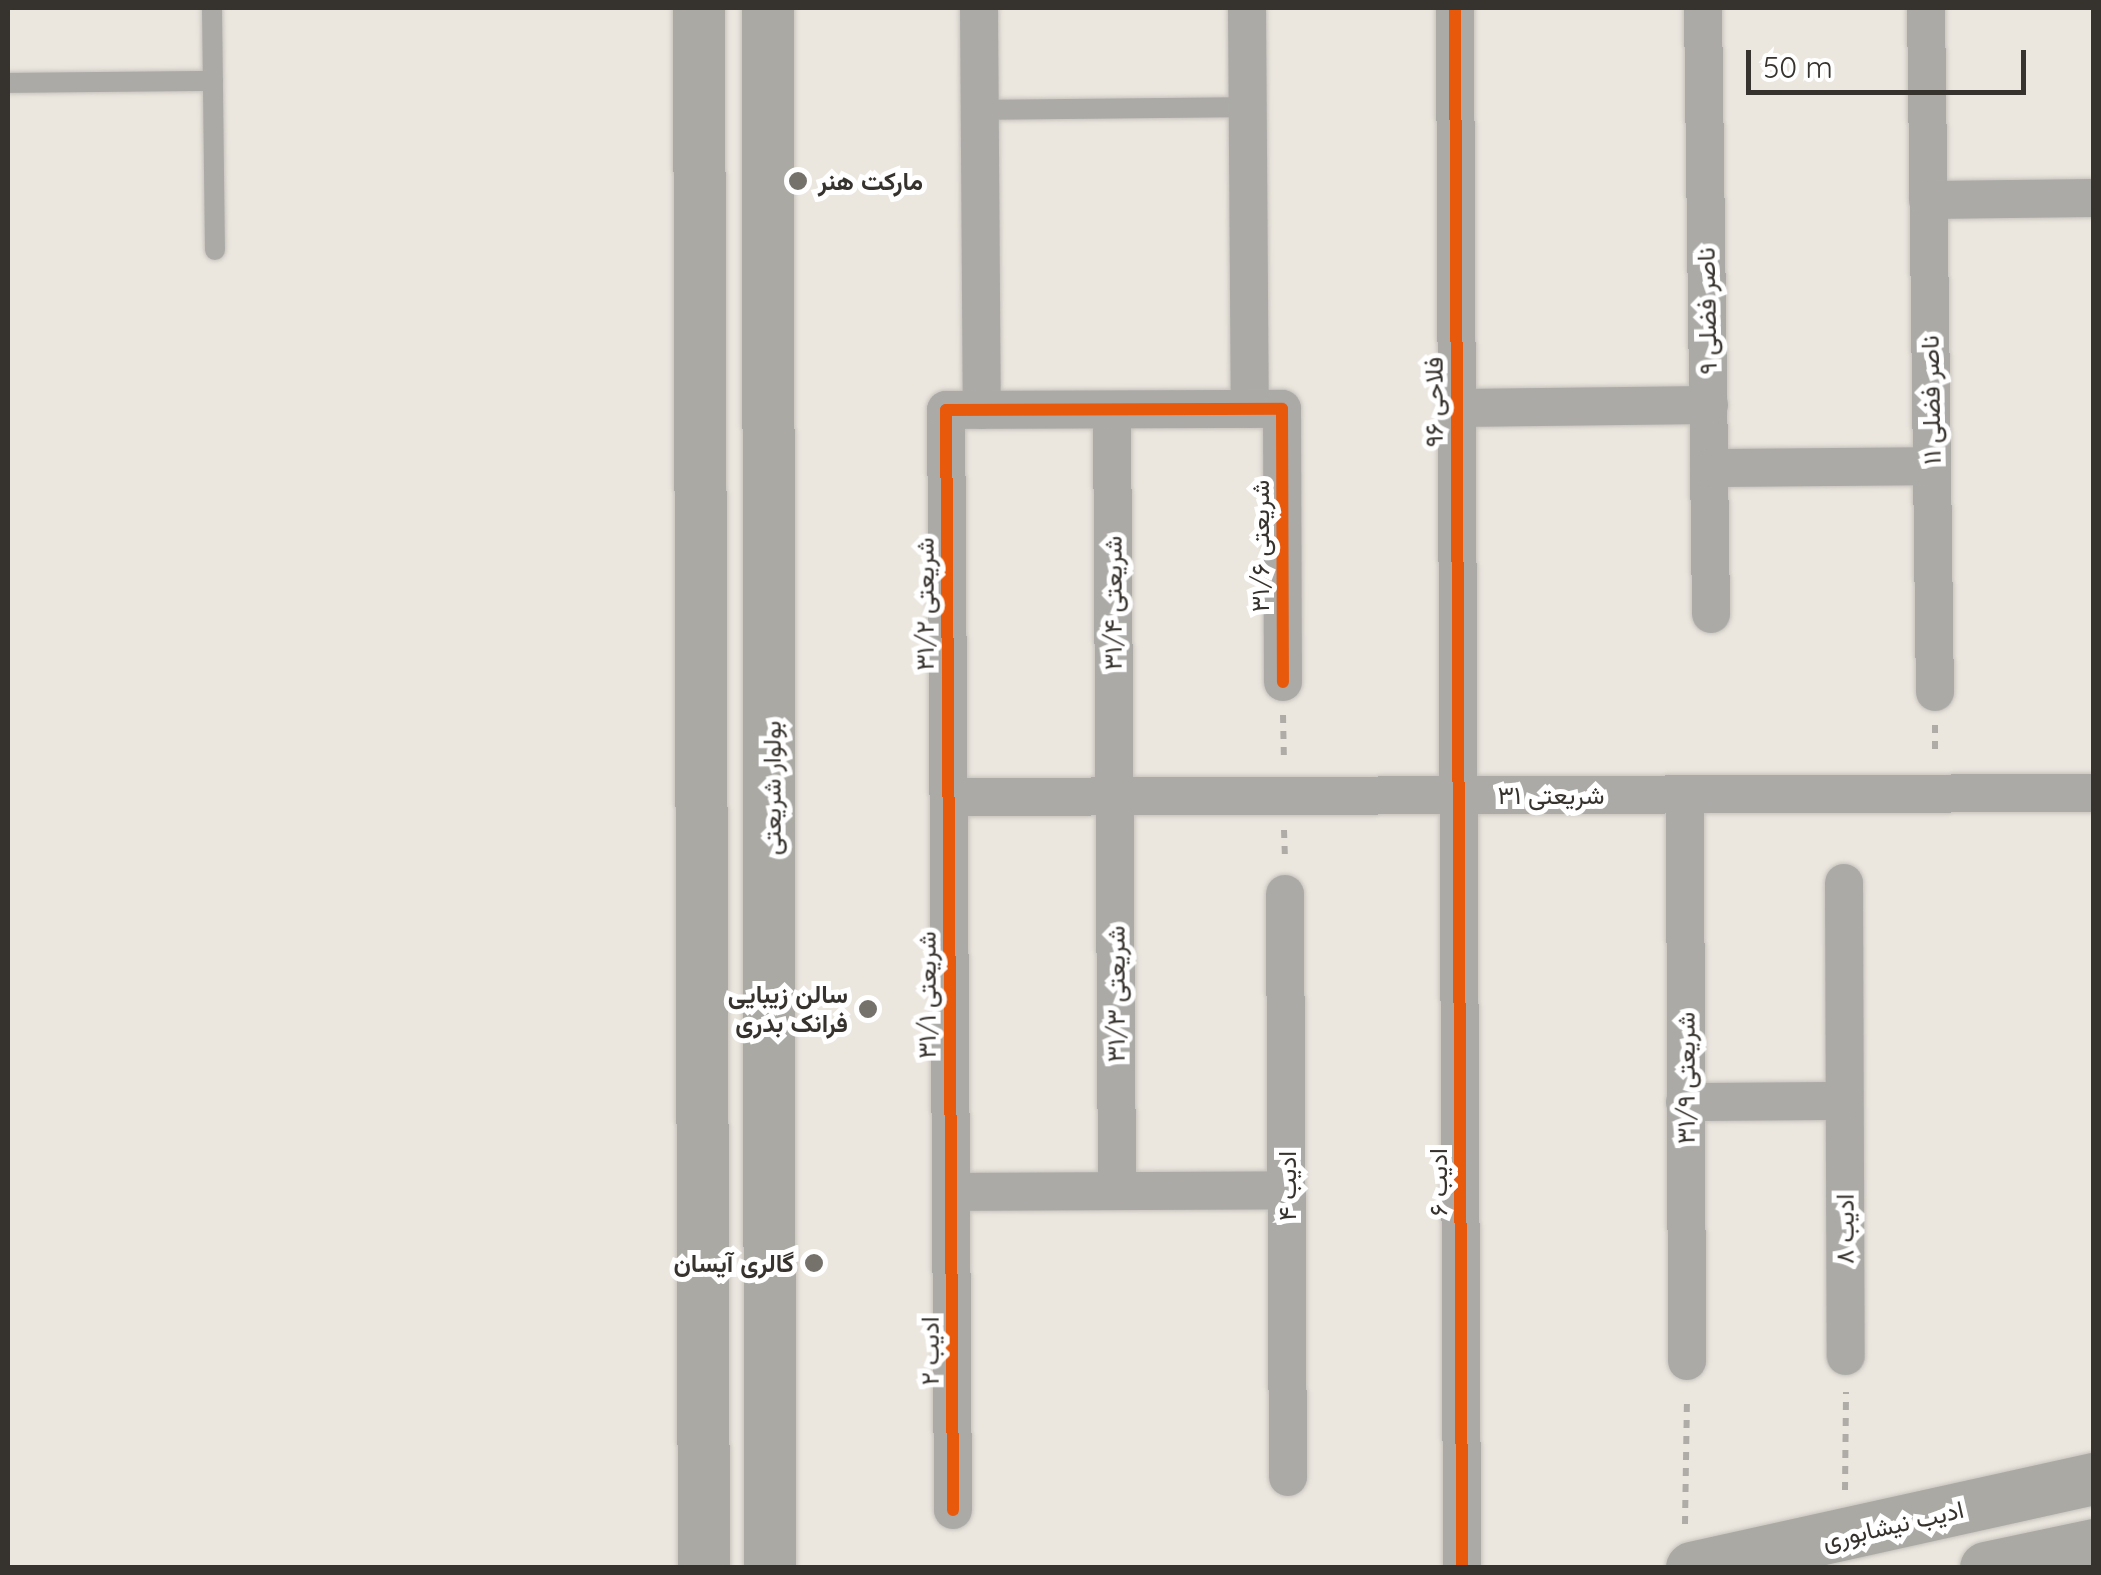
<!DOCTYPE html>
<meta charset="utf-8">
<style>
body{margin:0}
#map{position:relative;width:2101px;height:1575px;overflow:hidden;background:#ebe7df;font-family:Quicksand,Vazirmatn,sans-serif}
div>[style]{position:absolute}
.path>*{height:6px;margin-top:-3px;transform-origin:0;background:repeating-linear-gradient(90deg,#afaca8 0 8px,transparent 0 16px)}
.roads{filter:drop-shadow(0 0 2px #c6c2bc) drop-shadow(0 0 2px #c6c2bc)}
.lane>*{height:20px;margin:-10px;padding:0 10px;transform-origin:10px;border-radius:10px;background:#abaaa7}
.street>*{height:38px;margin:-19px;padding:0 19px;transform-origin:19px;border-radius:19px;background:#abaaa7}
.secondary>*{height:52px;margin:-26px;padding:0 26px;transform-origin:26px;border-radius:26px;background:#aaa9a4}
.cycleway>*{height:12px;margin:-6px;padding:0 6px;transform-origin:6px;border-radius:6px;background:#e8590c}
.dots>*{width:28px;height:28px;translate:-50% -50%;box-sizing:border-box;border:5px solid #fff;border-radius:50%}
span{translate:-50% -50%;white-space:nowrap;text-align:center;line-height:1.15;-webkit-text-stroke:10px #fff;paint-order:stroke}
.poi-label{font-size:25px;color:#36322d;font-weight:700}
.left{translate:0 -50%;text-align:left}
.right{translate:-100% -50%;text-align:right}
.street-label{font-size:25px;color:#36322d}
.frame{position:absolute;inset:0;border:10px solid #36322d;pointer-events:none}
.scale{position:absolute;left:1746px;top:50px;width:280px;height:45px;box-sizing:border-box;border:5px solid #36322d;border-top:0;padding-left:12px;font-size:30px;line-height:35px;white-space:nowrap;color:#36322d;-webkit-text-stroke:8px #fff;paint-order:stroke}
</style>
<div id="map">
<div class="path">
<div style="left:1283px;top:715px;width:48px;rotate:88.8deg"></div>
<div style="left:1935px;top:725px;width:32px;rotate:90deg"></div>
<div style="left:1284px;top:830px;width:28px;rotate:88deg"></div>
<div style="left:1845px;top:1490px;width:98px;rotate:-89.4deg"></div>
<div style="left:1685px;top:1524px;width:127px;rotate:-89.1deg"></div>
</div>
<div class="roads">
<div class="lane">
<div style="left:212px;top:8px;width:242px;rotate:89.3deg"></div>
<div style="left:8px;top:83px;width:205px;rotate:-0.6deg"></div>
<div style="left:980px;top:110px;width:268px;rotate:-0.6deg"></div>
</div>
<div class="street">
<div style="left:979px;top:8px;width:402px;rotate:89.6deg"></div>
<div style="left:1247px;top:8px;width:401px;rotate:89.6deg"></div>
<div style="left:1455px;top:8px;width:1560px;rotate:89.74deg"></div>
<div style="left:1703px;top:8px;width:606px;rotate:89.24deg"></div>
<div style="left:1926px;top:8px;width:684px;rotate:89.25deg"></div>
<div style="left:1928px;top:200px;width:166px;rotate:-0.7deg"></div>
<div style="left:1457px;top:408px;width:252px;rotate:-0.7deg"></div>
<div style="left:1112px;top:410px;width:781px;rotate:89.63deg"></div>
<div style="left:1709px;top:468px;width:222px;rotate:-0.5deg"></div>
<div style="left:1685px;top:795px;width:566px;rotate:89.8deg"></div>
<div style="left:949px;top:797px;width:1145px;rotate:-0.2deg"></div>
<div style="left:1844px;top:883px;width:473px;rotate:89.8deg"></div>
<div style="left:1285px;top:894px;width:583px;rotate:89.71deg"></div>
<div style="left:1685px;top:1102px;width:159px;rotate:-0.4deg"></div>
<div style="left:951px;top:1192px;width:336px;rotate:-0.3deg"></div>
<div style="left:953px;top:1510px;width:1100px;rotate:-90.36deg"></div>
<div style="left:946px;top:410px;width:336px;rotate:-0.2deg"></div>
<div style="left:1282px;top:409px;width:273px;rotate:89.8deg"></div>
</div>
<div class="secondary">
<div style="left:699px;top:8px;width:1560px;rotate:89.82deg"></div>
<div style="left:768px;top:8px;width:1560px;rotate:89.93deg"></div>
<div style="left:1692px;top:1568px;width:412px;rotate:-12.5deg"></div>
<div style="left:1986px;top:1568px;width:110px;rotate:-12deg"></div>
</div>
</div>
<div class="cycleway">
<div style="left:1455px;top:8px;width:1560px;rotate:89.74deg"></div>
<div style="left:953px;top:1510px;width:1100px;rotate:-90.36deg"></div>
<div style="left:946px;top:410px;width:336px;rotate:-0.2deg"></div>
<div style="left:1282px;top:409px;width:273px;rotate:89.8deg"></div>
</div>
<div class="dots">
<div style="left:798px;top:181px;background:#75716b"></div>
<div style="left:868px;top:1009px;background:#75716b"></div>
<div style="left:814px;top:1263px;background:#75716b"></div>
</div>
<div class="poi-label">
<span class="left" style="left:818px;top:181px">مارکت هنر</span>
<span class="right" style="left:848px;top:1009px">سالن زیبایی<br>فرانک بدری</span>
<span class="right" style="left:794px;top:1263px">گالری آيسان</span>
</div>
<div class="street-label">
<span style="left:1707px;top:311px;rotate:-91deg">ناصر فضلی ۹</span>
<span style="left:1931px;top:400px;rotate:-91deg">ناصر فضلی ۱۱</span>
<span style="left:1434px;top:402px;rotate:-90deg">فلاحی ۹۶</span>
<span style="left:1260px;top:546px;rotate:-90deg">شریعتی ۳۱/۶</span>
<span style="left:1113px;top:603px;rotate:-90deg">شریعتی ۳۱/۴</span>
<span style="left:925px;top:604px;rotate:-90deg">شریعتی ۳۱/۲</span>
<span style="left:772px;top:788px;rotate:-90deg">بولوار شریعتی</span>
<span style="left:1551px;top:795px">شریعتی ۳۱</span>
<span style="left:1116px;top:994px;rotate:-90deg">شریعتی ۳۱/۳</span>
<span style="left:927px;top:995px;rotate:-90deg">شریعتی ۳۱/۱</span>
<span style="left:1686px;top:1078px;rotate:-90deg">شریعتی ۳۱/۹</span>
<span style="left:1438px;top:1182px;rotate:-90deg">ادیب ۶</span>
<span style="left:1287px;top:1186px;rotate:-90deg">ادیب ۴</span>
<span style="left:1845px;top:1229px;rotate:-90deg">ادیب ۸</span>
<span style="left:930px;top:1351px;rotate:-90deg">ادیب ۲</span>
<span style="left:1893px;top:1525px;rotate:-13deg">ادیب نیشابوری</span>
</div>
<div class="frame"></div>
<div class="scale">50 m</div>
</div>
